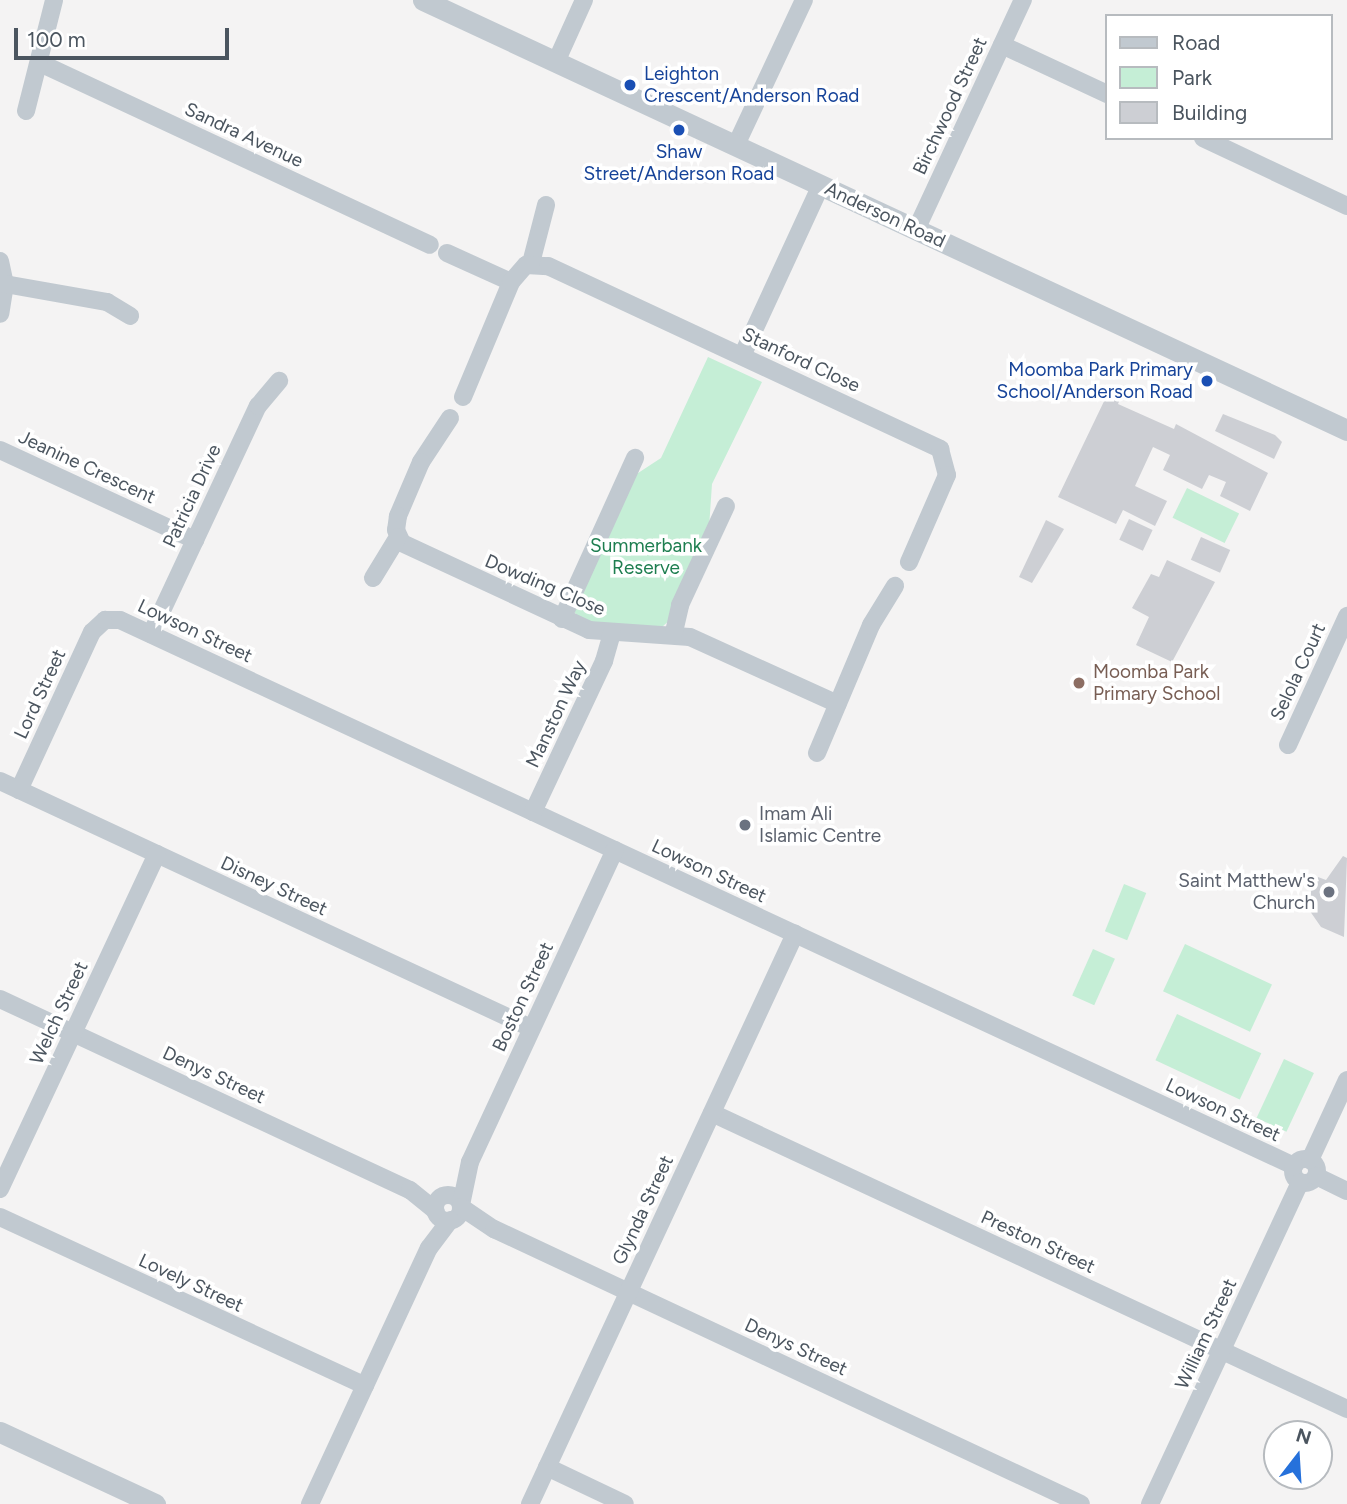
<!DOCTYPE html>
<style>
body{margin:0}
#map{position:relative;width:1347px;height:1504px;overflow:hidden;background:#f4f3f3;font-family:Figtree,sans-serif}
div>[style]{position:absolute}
.green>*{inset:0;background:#c5eed6;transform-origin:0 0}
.building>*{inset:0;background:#cdcfd4;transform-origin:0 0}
.minor>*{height:18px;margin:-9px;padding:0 9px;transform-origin:9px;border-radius:9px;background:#c1c9d0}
.minor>.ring{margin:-9px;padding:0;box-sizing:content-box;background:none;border:18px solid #c1c9d0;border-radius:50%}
.tertiary>*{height:21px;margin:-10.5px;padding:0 10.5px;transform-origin:10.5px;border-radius:10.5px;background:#c1c9d0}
.dots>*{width:19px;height:19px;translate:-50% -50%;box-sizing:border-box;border:4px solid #fff;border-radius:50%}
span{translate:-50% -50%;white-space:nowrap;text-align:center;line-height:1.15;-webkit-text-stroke:7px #fff;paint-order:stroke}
.transit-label{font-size:19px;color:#164399}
.left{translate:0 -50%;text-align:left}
.right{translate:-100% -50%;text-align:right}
.street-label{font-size:19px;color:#4b555f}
.park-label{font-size:19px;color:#1e7e50}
.education-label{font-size:19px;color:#785e54}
.worship-label{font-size:19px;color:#5b616d}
.legend{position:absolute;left:1105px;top:14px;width:228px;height:126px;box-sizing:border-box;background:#fff;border:2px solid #b7bbbf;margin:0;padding:9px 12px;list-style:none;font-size:21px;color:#4b555f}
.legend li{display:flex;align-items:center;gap:14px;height:35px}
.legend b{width:35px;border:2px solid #b7bbbf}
.north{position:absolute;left:1263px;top:1420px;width:70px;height:70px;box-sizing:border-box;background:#fff;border:2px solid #b7bbbf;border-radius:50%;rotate:17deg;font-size:19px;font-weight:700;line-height:28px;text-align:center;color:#4b555f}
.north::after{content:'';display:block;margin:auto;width:24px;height:32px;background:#2671db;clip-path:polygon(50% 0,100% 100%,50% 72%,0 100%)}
.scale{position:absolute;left:14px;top:28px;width:215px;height:32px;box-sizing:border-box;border:4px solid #4b555f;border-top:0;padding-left:9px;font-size:21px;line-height:24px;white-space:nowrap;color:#4b555f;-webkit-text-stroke:5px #fff;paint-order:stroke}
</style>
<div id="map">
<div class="green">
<div style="clip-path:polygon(708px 357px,762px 382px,712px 484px,709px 528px,672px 618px,662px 627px,607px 628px,578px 618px,574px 611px,632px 477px,661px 458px)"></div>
<div style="left:1187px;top:488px;width:58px;height:33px;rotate:26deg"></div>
<div style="left:1124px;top:884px;width:24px;height:51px;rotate:22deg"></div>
<div style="left:1185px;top:944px;width:96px;height:52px;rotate:25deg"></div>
<div style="left:1093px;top:949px;width:24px;height:51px;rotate:24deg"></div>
<div style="left:1177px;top:1014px;width:93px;height:51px;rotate:25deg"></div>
<div style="left:1284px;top:1059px;width:33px;height:65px;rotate:25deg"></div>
</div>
<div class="building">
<div style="clip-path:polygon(1108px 393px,1120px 399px,1118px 404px,1174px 429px,1176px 424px,1268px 473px,1250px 511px,1220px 496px,1226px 482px,1209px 475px,1202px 489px,1163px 470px,1170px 455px,1153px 447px,1135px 486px,1167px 501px,1155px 526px,1123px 510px,1116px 524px,1058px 497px)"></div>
<div style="clip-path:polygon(1223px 414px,1275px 435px,1282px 442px,1274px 459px,1215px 431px)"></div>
<div style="left:1129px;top:519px;width:26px;height:23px;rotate:25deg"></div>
<div style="clip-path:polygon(1046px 520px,1064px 529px,1032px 583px,1019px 577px)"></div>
<div style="left:1201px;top:537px;width:32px;height:25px;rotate:24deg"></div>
<div style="clip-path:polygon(1167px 560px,1215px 582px,1172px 662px,1136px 645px,1149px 617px,1132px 608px,1151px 574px,1159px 577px)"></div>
<div style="clip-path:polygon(1343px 856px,1347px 858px,1344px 937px,1321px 927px,1305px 904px,1318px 877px,1326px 880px)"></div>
</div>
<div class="minor">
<div style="left:1002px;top:45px;width:116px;rotate:25deg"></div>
<div style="left:556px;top:62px;width:68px;rotate:-65.7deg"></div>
<div style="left:40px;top:63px;width:430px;rotate:25deg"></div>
<div style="left:26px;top:111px;width:114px;rotate:-75.8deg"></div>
<div style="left:1203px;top:138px;width:159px;rotate:25.3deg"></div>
<div style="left:736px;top:145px;width:160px;rotate:-64.9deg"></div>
<div style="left:916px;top:230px;width:254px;rotate:-65.1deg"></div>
<div style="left:447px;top:253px;width:70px;rotate:24.4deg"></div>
<div style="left:0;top:261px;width:24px;rotate:78deg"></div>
<div style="left:5px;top:284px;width:30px;rotate:99deg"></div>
<div style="left:531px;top:263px;width:60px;rotate:-75.5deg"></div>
<div style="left:5px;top:284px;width:104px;rotate:10deg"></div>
<div style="left:107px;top:302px;width:27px;rotate:31deg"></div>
<div style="left:742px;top:356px;width:188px;rotate:-65.2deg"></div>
<div style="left:463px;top:397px;width:125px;rotate:-67.3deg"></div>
<div style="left:511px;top:282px;width:23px;rotate:-49deg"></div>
<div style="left:526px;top:265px;width:22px;rotate:3deg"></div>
<div style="left:548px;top:266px;width:433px;rotate:25deg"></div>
<div style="left:940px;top:449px;width:27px;rotate:75deg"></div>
<div style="left:947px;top:475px;width:95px;rotate:113.6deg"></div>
<div style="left:450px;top:418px;width:53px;rotate:123.4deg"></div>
<div style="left:421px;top:462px;width:59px;rotate:113.1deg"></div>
<div style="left:398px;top:516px;width:14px;rotate:98deg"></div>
<div style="left:396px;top:530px;width:14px;rotate:65deg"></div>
<div style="left:402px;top:543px;width:206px;rotate:24.9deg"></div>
<div style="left:589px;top:630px;width:101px;rotate:4deg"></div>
<div style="left:690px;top:637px;width:162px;rotate:24.4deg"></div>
<div style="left:0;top:450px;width:215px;rotate:24.8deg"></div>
<div style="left:373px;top:578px;width:48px;rotate:-58.6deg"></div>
<div style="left:562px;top:619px;width:177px;rotate:-65.6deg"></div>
<div style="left:674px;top:632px;width:28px;rotate:-77deg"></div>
<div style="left:680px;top:605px;width:109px;rotate:-65.1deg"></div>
<div style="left:151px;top:634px;width:252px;rotate:-64.9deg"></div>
<div style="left:258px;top:406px;width:33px;rotate:-50deg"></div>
<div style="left:1288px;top:745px;width:142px;rotate:-65.4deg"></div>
<div style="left:817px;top:753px;width:139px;rotate:-67.1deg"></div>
<div style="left:871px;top:625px;width:46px;rotate:-58.4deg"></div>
<div style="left:0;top:781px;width:586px;rotate:24.95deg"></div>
<div style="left:19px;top:790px;width:174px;rotate:-65.2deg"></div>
<div style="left:92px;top:632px;width:18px;rotate:-43deg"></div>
<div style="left:105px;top:620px;width:15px"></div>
<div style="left:120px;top:620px;width:1295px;rotate:24.94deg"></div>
<div style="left:533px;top:812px;width:167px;rotate:-64.8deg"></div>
<div style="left:604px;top:661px;width:29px;rotate:-74deg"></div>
<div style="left:0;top:999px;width:452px;rotate:25deg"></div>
<div style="left:410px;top:1190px;width:33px;rotate:39deg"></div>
<div style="left:712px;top:1113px;width:701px;rotate:24.99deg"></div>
<div class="ring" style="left:1293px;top:1159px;width:6px;height:6px"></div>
<div style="left:1310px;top:1160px;width:88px;rotate:-65.2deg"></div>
<div style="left:1316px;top:1176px;width:34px;rotate:26deg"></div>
<div style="left:0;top:1189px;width:370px;rotate:-64.9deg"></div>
<div class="ring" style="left:435px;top:1195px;width:8px;height:8px"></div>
<div style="left:461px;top:1205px;width:44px;rotate:-78.2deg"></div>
<div style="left:470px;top:1162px;width:344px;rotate:-65.1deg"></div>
<div style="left:461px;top:1207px;width:40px;rotate:34deg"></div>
<div style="left:494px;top:1229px;width:648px;rotate:25.1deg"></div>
<div style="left:0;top:1217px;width:402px;rotate:24.8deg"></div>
<div style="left:547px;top:1467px;width:86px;rotate:25.4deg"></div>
<div style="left:310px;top:1504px;width:282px;rotate:-65.1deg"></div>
<div style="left:429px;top:1248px;width:35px;rotate:-53deg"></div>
<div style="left:530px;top:1504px;width:629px;rotate:-65.07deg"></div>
<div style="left:1150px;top:1504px;width:355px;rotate:-65deg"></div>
</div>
<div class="tertiary">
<div style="left:423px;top:0;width:1019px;rotate:24.96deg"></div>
<div style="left:0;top:1432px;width:171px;rotate:24.9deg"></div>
</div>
<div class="dots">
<div style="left:630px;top:85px;background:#1a4fb4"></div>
<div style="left:679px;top:130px;background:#1a4fb4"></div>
<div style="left:1207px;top:381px;background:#1a4fb4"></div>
<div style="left:1079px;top:683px;background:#8d6e63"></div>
<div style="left:745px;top:825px;background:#6b7280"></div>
<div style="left:1329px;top:892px;background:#6b7280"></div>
</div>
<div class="transit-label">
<span class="left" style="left:644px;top:85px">Leighton<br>Crescent/Anderson Road</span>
<span style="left:679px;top:163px">Shaw<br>Street/Anderson Road</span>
<span class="right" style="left:1193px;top:381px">Moomba Park Primary<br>School/Anderson Road</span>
</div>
<div class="street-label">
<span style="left:950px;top:106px;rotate:-65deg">Birchwood Street</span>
<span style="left:244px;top:135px;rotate:25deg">Sandra Avenue</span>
<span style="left:885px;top:215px;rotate:25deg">Anderson Road</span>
<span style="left:801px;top:360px;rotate:25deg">Stanford Close</span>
<span style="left:87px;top:467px;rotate:25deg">Jeanine Crescent</span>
<span style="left:192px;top:496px;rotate:-65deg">Patricia Drive</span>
<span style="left:545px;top:585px;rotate:23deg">Dowding Close</span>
<span style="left:195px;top:631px;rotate:25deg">Lowson Street</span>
<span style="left:1298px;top:672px;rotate:-65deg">Selola Court</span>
<span style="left:40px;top:694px;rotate:-65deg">Lord Street</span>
<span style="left:556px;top:714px;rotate:-65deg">Manston Way</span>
<span style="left:709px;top:871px;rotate:25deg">Lowson Street</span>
<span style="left:274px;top:886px;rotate:25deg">Disney Street</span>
<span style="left:523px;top:997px;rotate:-65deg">Boston Street</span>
<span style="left:59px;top:1013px;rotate:-65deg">Welch Street</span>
<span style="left:214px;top:1075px;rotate:25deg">Denys Street</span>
<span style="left:1223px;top:1110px;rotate:25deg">Lowson Street</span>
<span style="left:643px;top:1210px;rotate:-65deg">Glynda Street</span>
<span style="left:1038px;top:1242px;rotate:25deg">Preston Street</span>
<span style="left:191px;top:1283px;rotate:25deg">Lovely Street</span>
<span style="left:1206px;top:1334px;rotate:-65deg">William Street</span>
<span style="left:796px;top:1347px;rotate:25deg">Denys Street</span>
</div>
<div class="park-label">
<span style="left:646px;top:557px">Summerbank<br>Reserve</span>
</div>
<div class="education-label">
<span class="left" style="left:1093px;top:683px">Moomba Park<br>Primary School</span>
</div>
<div class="worship-label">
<span class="left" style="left:759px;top:825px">Imam Ali<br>Islamic Centre</span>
<span class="right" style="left:1315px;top:892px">Saint Matthew's<br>Church</span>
</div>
<ul class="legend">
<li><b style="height:9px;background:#c1c9d0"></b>Road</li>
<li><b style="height:19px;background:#c5eed6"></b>Park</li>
<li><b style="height:19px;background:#cdcfd4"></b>Building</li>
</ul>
<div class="north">N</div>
<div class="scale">100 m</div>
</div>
